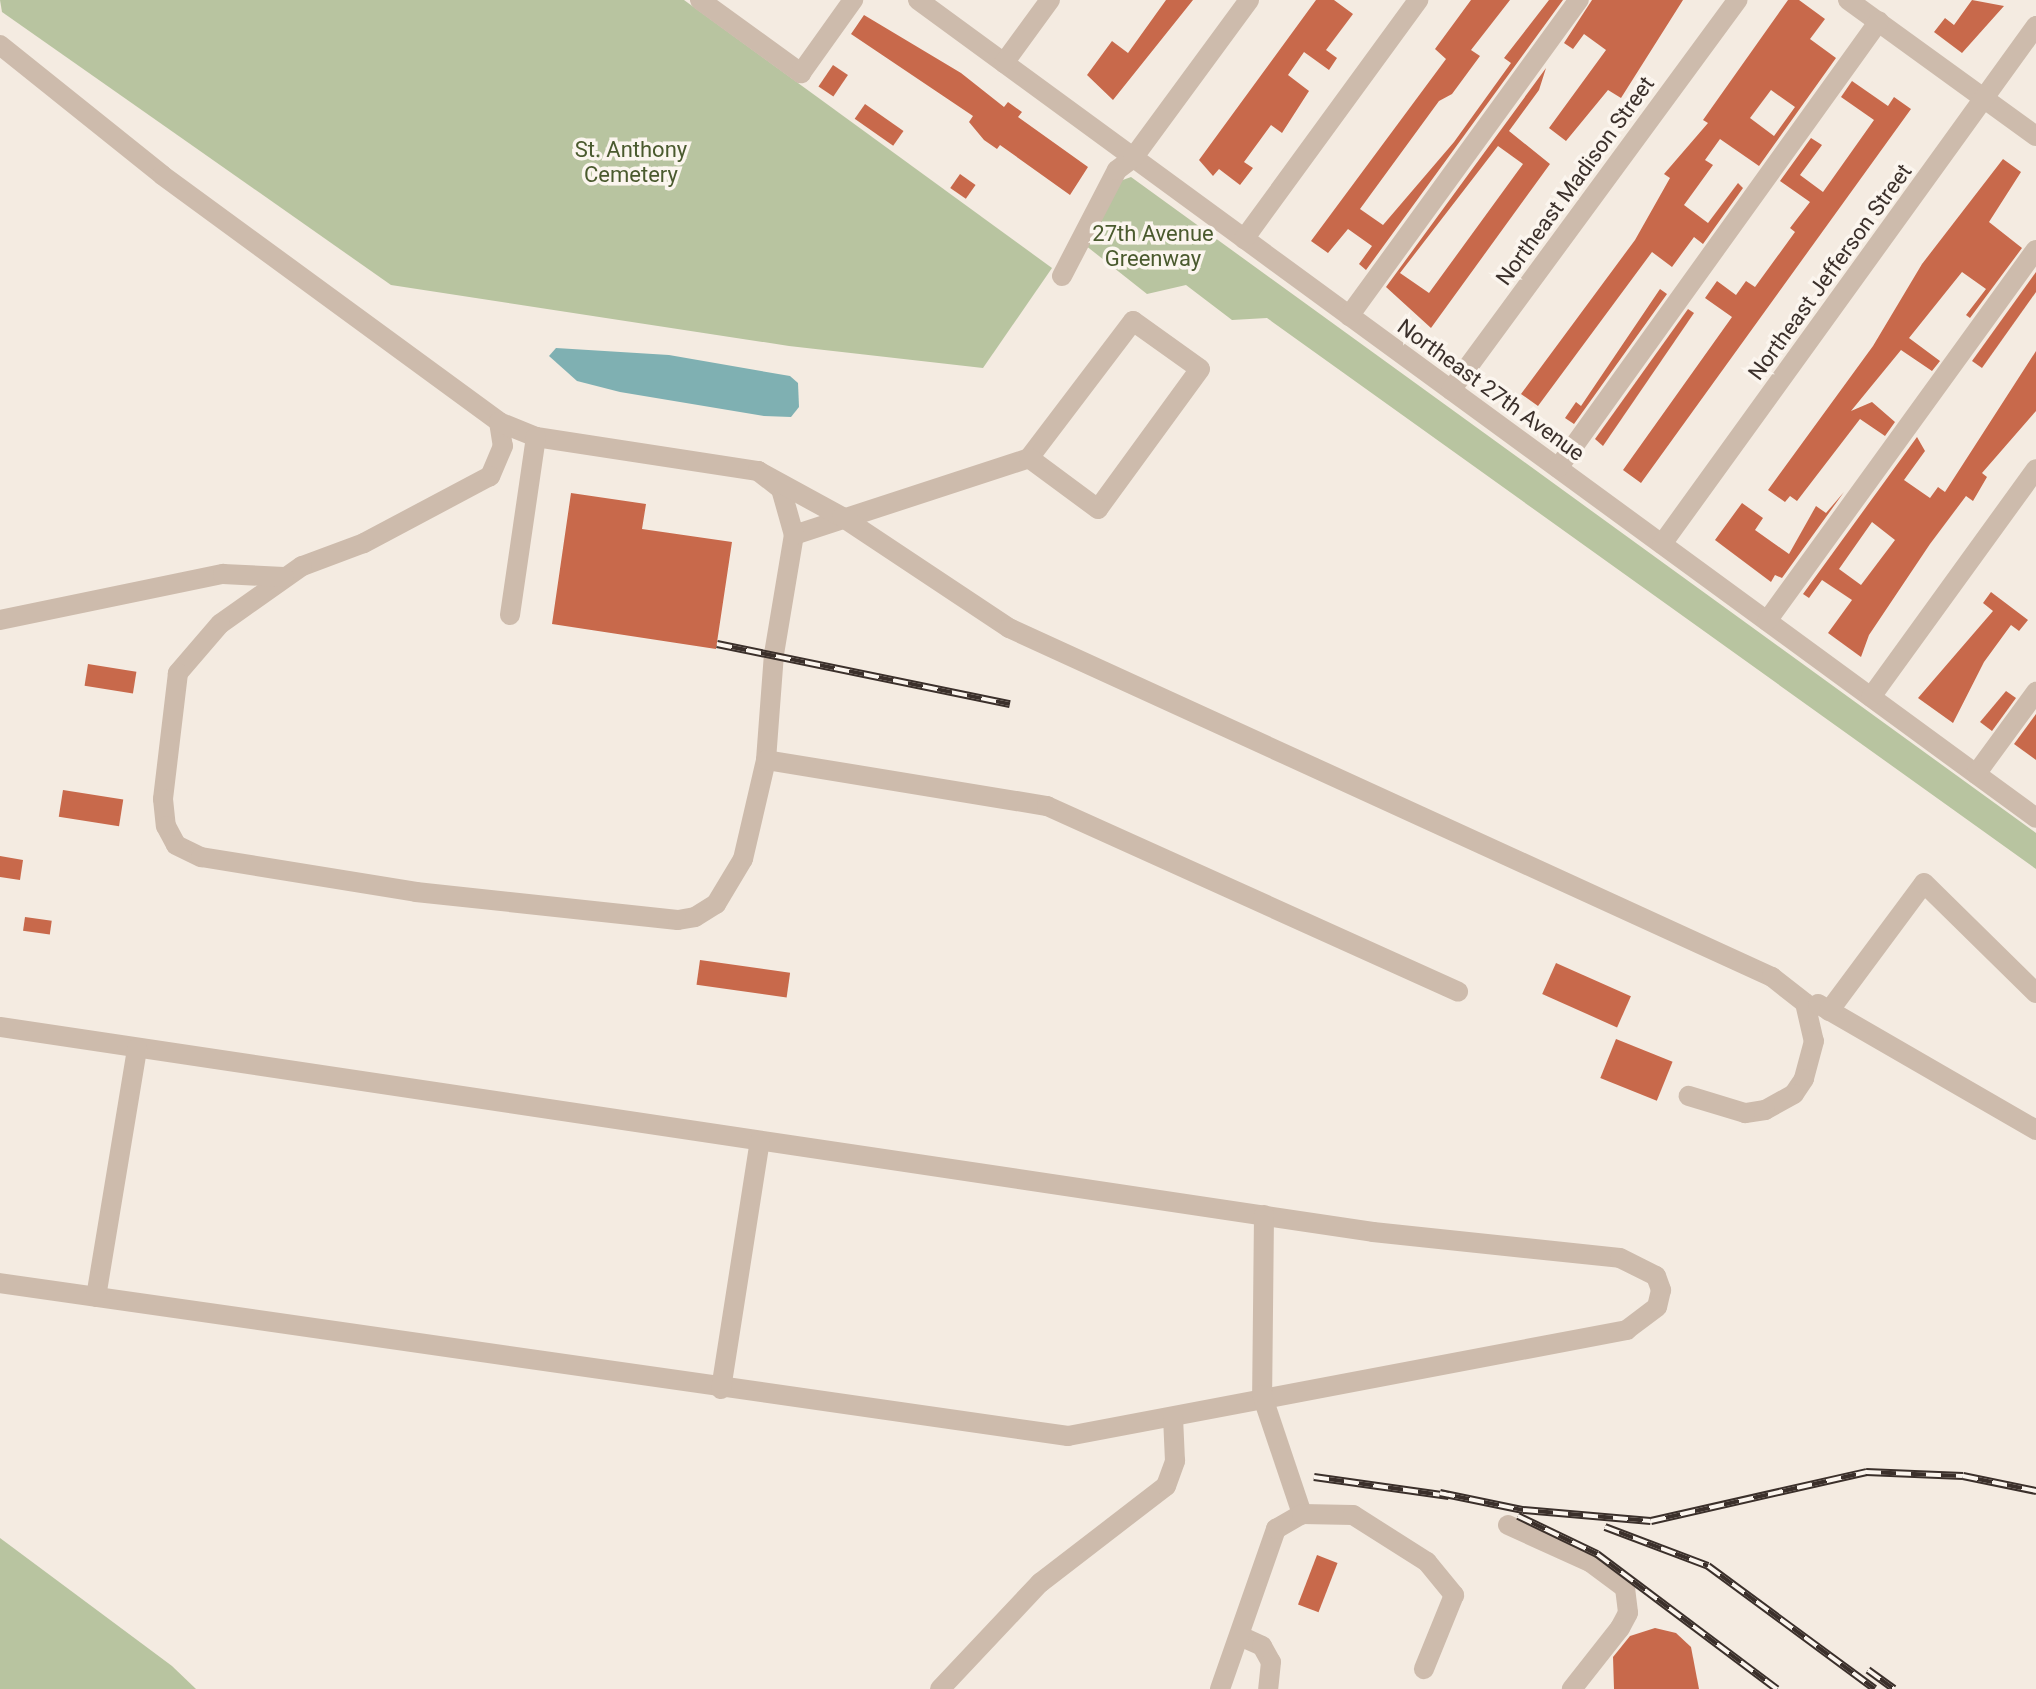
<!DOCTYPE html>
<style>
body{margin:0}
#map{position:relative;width:2036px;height:1689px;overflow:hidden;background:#f4ebe1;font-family:Roboto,sans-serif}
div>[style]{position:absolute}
.green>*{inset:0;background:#b8c4a0}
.water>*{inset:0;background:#7fb0b2}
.building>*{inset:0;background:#c8694b;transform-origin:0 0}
.minor>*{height:20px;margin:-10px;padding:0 10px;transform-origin:10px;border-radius:10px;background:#cdbbac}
.rail>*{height:8px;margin-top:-4px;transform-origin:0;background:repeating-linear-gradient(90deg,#fbf5ee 0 15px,#3b302b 0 30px);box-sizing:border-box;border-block:2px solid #3b302b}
span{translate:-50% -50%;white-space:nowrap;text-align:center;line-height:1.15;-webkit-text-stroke:7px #fbf5ee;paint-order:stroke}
.park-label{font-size:22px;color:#4a5a2e}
.street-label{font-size:22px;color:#3b302b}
</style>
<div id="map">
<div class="green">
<div style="clip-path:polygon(0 0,684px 0,1052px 268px,983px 368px,789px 346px,391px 285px,2px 12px)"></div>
<div style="clip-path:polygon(1131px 177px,2036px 833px,2036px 869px,1267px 318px,1232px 320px,1186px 285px,1147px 294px,1085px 245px,1120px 181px)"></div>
<div style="clip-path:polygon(0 1538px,172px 1666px,196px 1689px,0 1689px)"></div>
</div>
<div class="water">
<div style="clip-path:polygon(556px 348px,669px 355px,790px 376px,798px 383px,799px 407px,791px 417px,764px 416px,620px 392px,577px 381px,549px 356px)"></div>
</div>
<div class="building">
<div style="clip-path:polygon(1166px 0,1193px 0,1113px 100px,1087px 75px,1112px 41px,1128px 53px)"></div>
<div style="clip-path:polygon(1316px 0,1334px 0,1353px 14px,1326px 50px,1337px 58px,1329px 70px,1304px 52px,1288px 75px,1309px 91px,1282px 133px,1271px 125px,1244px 162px,1253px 168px,1240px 185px,1219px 169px,1213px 176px,1199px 160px)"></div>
<div style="clip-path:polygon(1471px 0,1510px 0,1471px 50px,1480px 56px,1452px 94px,1439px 101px,1360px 209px,1383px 225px,1454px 142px,1511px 63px,1504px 58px,1549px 0,1563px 0,1366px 270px,1359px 264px,1372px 246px,1348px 229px,1328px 253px,1311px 241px,1446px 59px,1435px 49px)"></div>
<div style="clip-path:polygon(1592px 0,1683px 0,1621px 98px,1608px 90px,1566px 141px,1549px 128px,1606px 50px,1584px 34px,1573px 49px,1564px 43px)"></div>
<div style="clip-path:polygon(evenodd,1788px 0,1799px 0,1825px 19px,1810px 39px,1836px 58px,1759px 166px,1720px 139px,1705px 160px,1713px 165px,1684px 205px,1708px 223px,1738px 183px,1743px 188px,1703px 244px,1694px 237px,1672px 267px,1652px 252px,1538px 406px,1521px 394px,1635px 240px,1670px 178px,1664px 174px,1708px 123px,1703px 120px,1788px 0,1771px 90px,1795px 107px,1774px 136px,1750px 118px,1771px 90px)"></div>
<div style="clip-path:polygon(1972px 0,2004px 6px,1962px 53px,1934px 32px,1945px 18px,1954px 25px)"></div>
<div style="clip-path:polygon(864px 15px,961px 73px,1004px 107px,1008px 102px,1022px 112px,1018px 117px,1088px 167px,1070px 195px,1000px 145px,997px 149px,984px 140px,969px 122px,973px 116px,851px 34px)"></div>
<div style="left:833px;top:65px;width:18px;height:26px;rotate:34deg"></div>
<div style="clip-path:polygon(evenodd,1546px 68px,1539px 90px,1509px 131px,1550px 164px,1431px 328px,1386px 287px,1546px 68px,1498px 146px,1523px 164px,1429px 293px,1400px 273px,1498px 146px)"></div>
<div style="clip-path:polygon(1852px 81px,1888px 106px,1894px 97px,1911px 109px,1641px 483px,1623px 470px,1732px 317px,1705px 298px,1717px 281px,1736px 295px,1746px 281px,1755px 287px,1795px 232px,1790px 228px,1810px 202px,1780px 181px,1811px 138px,1822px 145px,1800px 175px,1823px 192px,1874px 120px,1841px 97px)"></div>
<div style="left:865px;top:104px;width:47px;height:18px;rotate:35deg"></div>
<div style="clip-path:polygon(2003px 159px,2021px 172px,1989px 222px,2022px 248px,1970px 318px,1966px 315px,1986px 289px,1962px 272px,1909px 338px,1940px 361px,1932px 371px,1901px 350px,1851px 411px,1872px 402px,1895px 422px,1885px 436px,1860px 419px,1797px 501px,1790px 496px,1785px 502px,1768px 490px,1873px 346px,1922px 264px)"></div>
<div style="left:960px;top:174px;width:19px;height:17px;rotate:35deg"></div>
<div style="clip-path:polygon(2036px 272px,2036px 292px,1982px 368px,1972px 361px)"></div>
<div style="clip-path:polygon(1660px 289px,1667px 294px,1574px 424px,1565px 418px,1576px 402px,1581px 406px)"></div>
<div style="clip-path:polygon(1688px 309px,1694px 313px,1603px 446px,1595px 439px)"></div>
<div style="clip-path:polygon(evenodd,2036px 351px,2036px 411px,1982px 473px,1987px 477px,1973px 501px,1966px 496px,1930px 544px,1869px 635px,1861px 657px,1828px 633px,1852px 600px,1822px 580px,1809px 598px,1803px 594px,1917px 437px,1925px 451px,1904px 480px,1930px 498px,1938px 487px,1945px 492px,2036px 351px,1872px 522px,1895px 540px,1861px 585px,1839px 569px,1872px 522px)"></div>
<div style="clip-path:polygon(1844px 492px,1782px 578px,1775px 575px,1771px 582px,1715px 540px,1742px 503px,1763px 518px,1755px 530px,1789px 554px,1816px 506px,1826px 513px)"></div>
<div style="clip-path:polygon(571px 493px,646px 504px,642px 529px,732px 542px,716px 649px,552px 624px)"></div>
<div style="clip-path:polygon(1991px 592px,2028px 620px,2019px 631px,2011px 625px,1984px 662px,1953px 723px,1918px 698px,1993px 611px,1983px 603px)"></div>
<div style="left:88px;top:664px;width:49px;height:22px;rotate:9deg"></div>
<div style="clip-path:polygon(2006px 691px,2016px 698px,1992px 731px,1980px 722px)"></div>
<div style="clip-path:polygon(2036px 714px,2036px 760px,2014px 744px)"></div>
<div style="left:63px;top:790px;width:61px;height:27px;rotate:9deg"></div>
<div style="clip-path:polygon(0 856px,23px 860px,20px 880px,0 877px)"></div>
<div style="left:25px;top:917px;width:27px;height:14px;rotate:8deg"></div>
<div style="left:700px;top:960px;width:91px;height:25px;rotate:8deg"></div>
<div style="left:1556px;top:963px;width:82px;height:34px;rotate:24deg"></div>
<div style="left:1616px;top:1039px;width:61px;height:42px;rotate:22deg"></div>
<div style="left:1317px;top:1555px;width:22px;height:53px;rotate:21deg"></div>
<div style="clip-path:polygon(1655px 1628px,1676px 1633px,1691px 1647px,1699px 1689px,1614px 1689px,1613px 1657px,1630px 1636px)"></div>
</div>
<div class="minor">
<div style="left:700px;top:0;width:125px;rotate:35.9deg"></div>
<div style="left:801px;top:73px;width:90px;rotate:-54.5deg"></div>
<div style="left:918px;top:0;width:1385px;rotate:36.19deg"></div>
<div style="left:1848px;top:0;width:232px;rotate:35.9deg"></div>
<div style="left:0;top:45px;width:208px;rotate:38.7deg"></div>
<div style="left:162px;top:175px;width:418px;rotate:36.2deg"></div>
<div style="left:499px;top:422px;width:24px;rotate:81deg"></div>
<div style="left:503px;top:446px;width:33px;rotate:113deg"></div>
<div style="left:490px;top:476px;width:143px;rotate:152deg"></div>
<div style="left:364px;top:543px;width:66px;rotate:159.6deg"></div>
<div style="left:302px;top:566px;width:100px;rotate:144.7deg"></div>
<div style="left:220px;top:624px;width:65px;rotate:130.6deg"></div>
<div style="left:178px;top:673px;width:127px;rotate:96.8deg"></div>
<div style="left:163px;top:799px;width:27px;rotate:84deg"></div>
<div style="left:166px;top:826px;width:21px;rotate:62deg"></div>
<div style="left:176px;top:845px;width:28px;rotate:26deg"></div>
<div style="left:201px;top:857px;width:218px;rotate:9.2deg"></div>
<div style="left:416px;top:892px;width:263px;rotate:6.1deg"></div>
<div style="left:678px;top:920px;width:17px;rotate:-10deg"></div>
<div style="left:695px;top:917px;width:25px;rotate:-32deg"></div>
<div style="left:716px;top:904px;width:52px;rotate:-59deg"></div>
<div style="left:743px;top:859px;width:102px;rotate:-76.9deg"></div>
<div style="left:766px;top:760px;width:106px;rotate:-85.7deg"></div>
<div style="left:774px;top:654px;width:121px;rotate:-80.5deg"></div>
<div style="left:794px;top:535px;width:247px;rotate:-18.1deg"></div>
<div style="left:1029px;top:458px;width:172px;rotate:-52.8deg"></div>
<div style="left:1133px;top:321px;width:82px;rotate:35.6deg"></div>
<div style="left:1200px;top:369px;width:173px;rotate:126.1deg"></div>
<div style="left:1098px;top:509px;width:86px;rotate:-143.5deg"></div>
<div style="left:1004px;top:63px;width:78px;rotate:-53.9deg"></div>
<div style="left:1244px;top:239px;width:296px;rotate:-53.9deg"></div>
<div style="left:1062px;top:276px;width:119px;rotate:-62.6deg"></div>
<div style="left:1117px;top:170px;width:20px;rotate:-37deg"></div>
<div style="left:1133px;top:158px;width:196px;rotate:-53.7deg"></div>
<div style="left:1349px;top:316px;width:391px;rotate:-54deg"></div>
<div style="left:1451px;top:390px;width:484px;rotate:-53.7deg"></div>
<div style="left:499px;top:422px;width:40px;rotate:22deg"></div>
<div style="left:536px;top:437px;width:225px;rotate:8.7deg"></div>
<div style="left:758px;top:471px;width:29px;rotate:38deg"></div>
<div style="left:781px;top:489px;width:48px;rotate:74.2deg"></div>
<div style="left:1558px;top:468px;width:550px;rotate:-54.32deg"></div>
<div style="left:758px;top:471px;width:96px;rotate:28.7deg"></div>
<div style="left:842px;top:517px;width:201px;rotate:33.6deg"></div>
<div style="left:1009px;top:628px;width:839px;rotate:24.58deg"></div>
<div style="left:1772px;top:977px;width:42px;rotate:38.2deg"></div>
<div style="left:1805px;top:1003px;width:39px;rotate:77deg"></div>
<div style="left:1814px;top:1041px;width:39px;rotate:105deg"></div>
<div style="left:1804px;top:1079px;width:18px;rotate:124deg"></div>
<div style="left:1794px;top:1094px;width:33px;rotate:151deg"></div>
<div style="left:1765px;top:1110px;width:20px;rotate:171deg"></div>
<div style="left:1745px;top:1113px;width:59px;rotate:-163.1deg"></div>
<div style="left:1662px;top:544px;width:639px;rotate:-54.17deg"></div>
<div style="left:510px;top:615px;width:180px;rotate:-81.7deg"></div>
<div style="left:0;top:620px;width:228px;rotate:-11.7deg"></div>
<div style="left:223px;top:574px;width:61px;rotate:2.8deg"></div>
<div style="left:1767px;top:621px;width:458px;rotate:-54.1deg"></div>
<div style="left:1871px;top:697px;width:281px;rotate:-54.1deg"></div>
<div style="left:766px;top:760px;width:285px;rotate:9.3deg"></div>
<div style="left:1047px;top:806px;width:451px;rotate:24.3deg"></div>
<div style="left:1976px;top:774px;width:102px;rotate:-53.8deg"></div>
<div style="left:1818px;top:1004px;width:252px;rotate:30deg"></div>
<div style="left:1829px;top:1011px;width:159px;rotate:-53.4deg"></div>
<div style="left:1924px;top:883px;width:157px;rotate:44.5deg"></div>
<div style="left:0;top:1027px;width:1388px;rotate:8.49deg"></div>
<div style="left:1373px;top:1232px;width:248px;rotate:6deg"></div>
<div style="left:1620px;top:1258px;width:40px;rotate:26.6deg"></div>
<div style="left:1656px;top:1276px;width:15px;rotate:70deg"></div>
<div style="left:1661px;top:1290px;width:17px;rotate:103deg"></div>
<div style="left:1657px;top:1307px;width:38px;rotate:143deg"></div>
<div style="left:1627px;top:1330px;width:569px;rotate:169.26deg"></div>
<div style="left:1068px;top:1436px;width:1079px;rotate:-171.85deg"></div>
<div style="left:1264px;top:1215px;width:180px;rotate:90.6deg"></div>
<div style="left:1262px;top:1395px;width:126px;rotate:71.4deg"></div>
<div style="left:96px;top:1297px;width:252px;rotate:-80.6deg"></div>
<div style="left:721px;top:1389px;width:251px;rotate:-81.1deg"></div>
<div style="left:1508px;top:1525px;width:90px;rotate:24.3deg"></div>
<div style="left:1590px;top:1562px;width:44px;rotate:36.6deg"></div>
<div style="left:1625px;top:1588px;width:25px;rotate:83deg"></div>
<div style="left:1628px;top:1613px;width:17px;rotate:118deg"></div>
<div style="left:1620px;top:1628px;width:78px;rotate:128.2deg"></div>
<div style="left:1240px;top:1636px;width:24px;rotate:24deg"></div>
<div style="left:1262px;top:1646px;width:18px;rotate:61deg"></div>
<div style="left:1271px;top:1662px;width:27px;rotate:96deg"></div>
<div style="left:940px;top:1689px;width:146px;rotate:-46.7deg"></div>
<div style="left:1040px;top:1583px;width:159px;rotate:-37.6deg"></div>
<div style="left:1166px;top:1486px;width:27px;rotate:-70deg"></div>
<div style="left:1175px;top:1461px;width:44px;rotate:-92.6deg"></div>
<div style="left:1220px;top:1689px;width:170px;rotate:-70.7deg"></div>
<div style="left:1276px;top:1529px;width:30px;rotate:-30deg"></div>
<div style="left:1302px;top:1514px;width:51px;rotate:1.1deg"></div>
<div style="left:1353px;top:1515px;width:88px;rotate:32.4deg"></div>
<div style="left:1427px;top:1562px;width:43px;rotate:50.7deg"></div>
<div style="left:1454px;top:1595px;width:80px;rotate:112.1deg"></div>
</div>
<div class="rail">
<div style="left:717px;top:644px;width:299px;rotate:11.6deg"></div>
<div style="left:1314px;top:1477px;width:136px;rotate:8deg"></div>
<div style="left:1440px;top:1493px;width:85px;rotate:11.6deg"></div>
<div style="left:1523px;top:1510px;width:128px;rotate:4.9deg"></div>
<div style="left:1651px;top:1521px;width:221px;rotate:-12.8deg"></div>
<div style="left:1866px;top:1472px;width:97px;rotate:2.4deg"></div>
<div style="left:1963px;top:1476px;width:75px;rotate:11.6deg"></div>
<div style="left:1518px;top:1516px;width:88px;rotate:25.7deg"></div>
<div style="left:1597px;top:1554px;width:225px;rotate:36.9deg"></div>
<div style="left:1605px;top:1527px;width:110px;rotate:20.7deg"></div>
<div style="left:1708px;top:1566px;width:207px;rotate:36.4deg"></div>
<div style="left:1868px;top:1670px;width:32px;rotate:36deg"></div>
</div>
<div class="park-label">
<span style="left:631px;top:162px">St. Anthony<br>Cemetery</span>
<span style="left:1153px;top:246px">27th Avenue<br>Greenway</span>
</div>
<div class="street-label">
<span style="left:1575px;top:181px;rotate:-54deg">Northeast Madison Street</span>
<span style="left:1830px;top:272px;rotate:-54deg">Northeast Jefferson Street</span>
<span style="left:1491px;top:390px;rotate:36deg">Northeast 27th Avenue</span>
</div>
</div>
